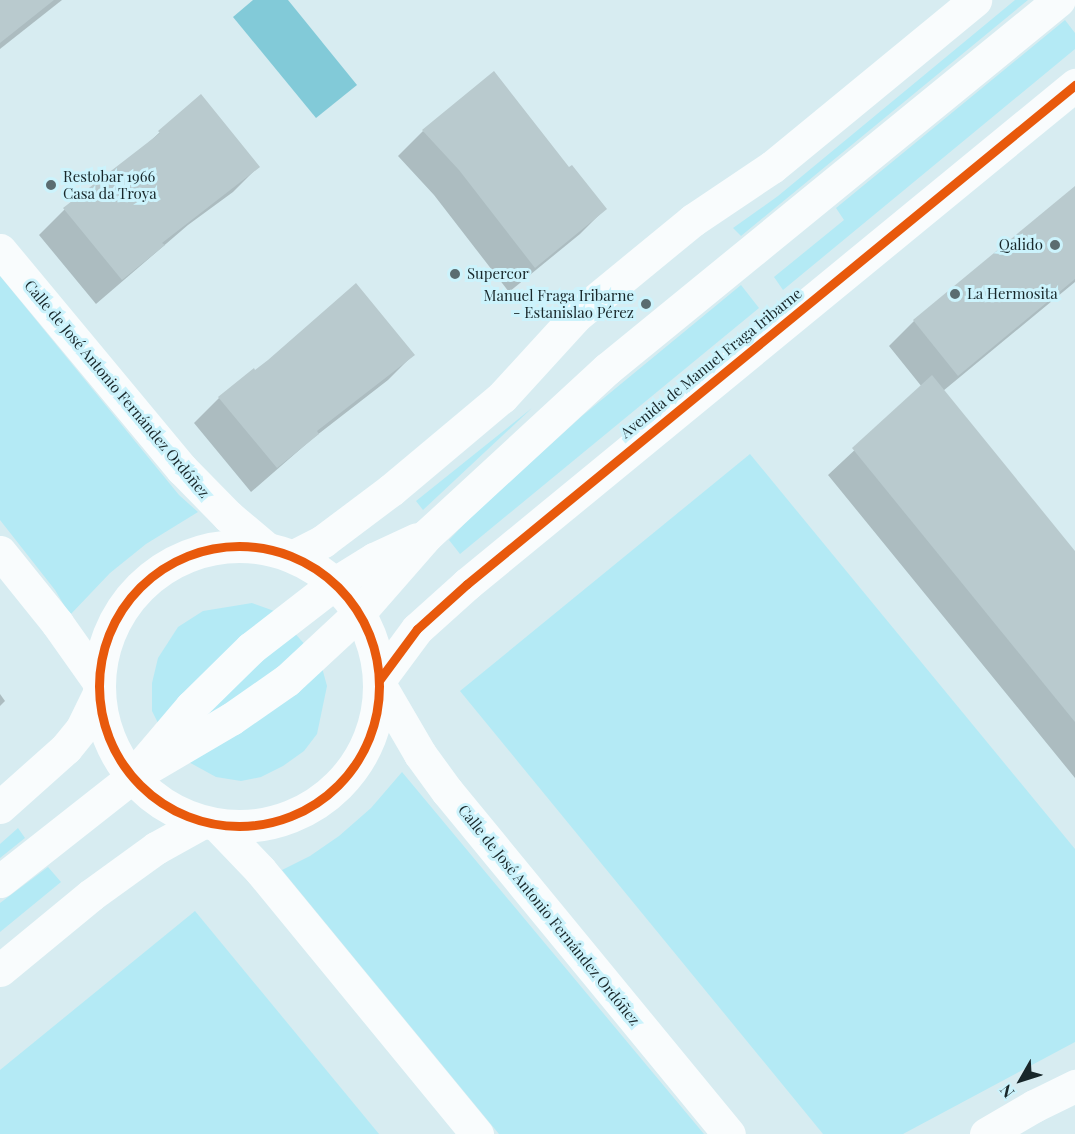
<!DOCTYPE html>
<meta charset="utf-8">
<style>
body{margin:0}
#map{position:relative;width:1075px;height:1134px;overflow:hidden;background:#d7ecf1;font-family:"Playfair Display",serif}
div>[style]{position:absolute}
.green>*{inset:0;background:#b4eaf5}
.water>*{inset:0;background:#82cad8}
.shadow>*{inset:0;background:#0003}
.building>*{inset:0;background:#b9cace}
.minor>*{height:33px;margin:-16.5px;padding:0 16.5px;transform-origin:16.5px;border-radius:16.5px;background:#f9fcfd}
.minor>.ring{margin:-16.5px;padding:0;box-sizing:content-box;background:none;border:33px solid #f9fcfd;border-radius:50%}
.cycleway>*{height:9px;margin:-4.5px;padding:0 4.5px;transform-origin:4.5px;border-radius:4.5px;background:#e8590c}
.cycleway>.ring{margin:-4.5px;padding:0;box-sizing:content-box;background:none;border:9px solid #e8590c;border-radius:50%}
.dots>*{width:16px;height:16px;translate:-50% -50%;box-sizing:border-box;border:3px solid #ccf3fc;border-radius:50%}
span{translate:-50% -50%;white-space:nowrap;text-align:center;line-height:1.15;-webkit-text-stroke:6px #ccf3fc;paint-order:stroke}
.poi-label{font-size:15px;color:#18272a}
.left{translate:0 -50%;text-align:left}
.right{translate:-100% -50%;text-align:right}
.street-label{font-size:15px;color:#18272a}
.north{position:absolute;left:991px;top:1050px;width:60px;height:60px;-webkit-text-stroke:4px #ccf3fc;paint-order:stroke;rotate:231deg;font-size:16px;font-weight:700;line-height:24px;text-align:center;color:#18272a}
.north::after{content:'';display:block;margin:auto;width:21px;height:27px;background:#18272a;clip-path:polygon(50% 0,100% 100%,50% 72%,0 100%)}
</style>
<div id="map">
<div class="green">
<div style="clip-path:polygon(1015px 0,1028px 0,741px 236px,733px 228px,778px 196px)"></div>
<div style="clip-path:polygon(1065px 20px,1075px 33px,1075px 49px,783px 290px,774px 277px,844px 220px,836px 208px)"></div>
<div style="clip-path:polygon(0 276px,179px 495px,198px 512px,146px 544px,110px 573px,70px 615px,55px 590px,0 520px)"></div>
<div style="clip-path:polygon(741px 285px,759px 308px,460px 554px,449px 540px,472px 516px,582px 416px)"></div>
<div style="clip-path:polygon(532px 408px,423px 510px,416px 501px)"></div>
<div style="clip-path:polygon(750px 454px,1075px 849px,1075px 1042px,903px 1134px,823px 1134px,460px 691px)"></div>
<div style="clip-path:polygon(252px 603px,277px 612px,159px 725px,152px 711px,152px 683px,158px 658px,178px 627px,203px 611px)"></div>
<div style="clip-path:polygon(291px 629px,308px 648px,176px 740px)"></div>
<div style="clip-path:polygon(321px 664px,327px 686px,317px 734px,304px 751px,283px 766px,261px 777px,241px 781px,216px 777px,185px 760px)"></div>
<div style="clip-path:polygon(402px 772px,704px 1134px,499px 1134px,282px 870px,310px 856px,339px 836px,371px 808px)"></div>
<div style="clip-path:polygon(18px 828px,25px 838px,0 858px,0 844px)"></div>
<div style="clip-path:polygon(48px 867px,61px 882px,0 932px,0 903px)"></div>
<div style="clip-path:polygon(195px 911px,379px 1134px,0 1134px,0 1070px)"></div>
</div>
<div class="water">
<div style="clip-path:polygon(253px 0,288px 0,357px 85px,316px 118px,233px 17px)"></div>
</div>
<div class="shadow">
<div style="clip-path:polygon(0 0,62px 0,0 49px)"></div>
<div style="clip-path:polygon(423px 131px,605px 209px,580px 234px,509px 292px,434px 195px,398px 156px)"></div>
<div style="clip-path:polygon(160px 132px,258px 167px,233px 192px,188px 225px,96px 304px,39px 235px,64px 210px,144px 147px)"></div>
<div style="clip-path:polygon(1075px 190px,1075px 282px,943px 391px,1075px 553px,1075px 778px,828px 475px,922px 387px,889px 346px,914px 321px)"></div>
<div style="clip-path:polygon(413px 355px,388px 380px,312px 439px,251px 492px,194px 423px,219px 398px,255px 372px)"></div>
<div style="clip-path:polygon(0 694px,5px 701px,0 706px)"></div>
</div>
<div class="building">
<div style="clip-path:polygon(0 0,54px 0,0 43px)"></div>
<div style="clip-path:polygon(494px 71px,569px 167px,572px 165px,607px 209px,535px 268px,459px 170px,422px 130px)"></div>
<div style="clip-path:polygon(201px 94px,260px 167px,162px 243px,165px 245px,122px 280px,63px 208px,160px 133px,158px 131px)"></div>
<div style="clip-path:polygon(1075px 186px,1075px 279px,958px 376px,913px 320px)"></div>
<div style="clip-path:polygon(356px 283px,415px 355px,317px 431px,319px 434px,277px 468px,218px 397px,254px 368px,255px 370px,268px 360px)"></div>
<div style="clip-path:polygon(932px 375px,1075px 551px,1075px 722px,852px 448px)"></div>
</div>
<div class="minor">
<div style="left:0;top:250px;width:285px;rotate:50.3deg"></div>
<div style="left:182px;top:469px;width:66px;rotate:45.6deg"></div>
<div style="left:228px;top:516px;width:48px;rotate:40deg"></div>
<div class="ring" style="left:99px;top:546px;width:247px;height:247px"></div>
<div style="left:0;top:552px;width:91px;rotate:51.2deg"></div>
<div style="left:57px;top:623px;width:71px;rotate:54.7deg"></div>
<div style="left:294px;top:556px;width:33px;rotate:-27deg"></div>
<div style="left:323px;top:541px;width:85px;rotate:-36.9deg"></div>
<div style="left:391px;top:490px;width:145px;rotate:-40deg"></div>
<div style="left:502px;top:397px;width:110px;rotate:-47.6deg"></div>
<div style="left:576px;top:316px;width:151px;rotate:-39.4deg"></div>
<div style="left:693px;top:220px;width:95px;rotate:-33.9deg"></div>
<div style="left:772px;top:167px;width:263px;rotate:-39.4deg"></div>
<div style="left:380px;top:679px;width:62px;rotate:-53.5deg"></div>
<div style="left:417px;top:629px;width:67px;rotate:-42deg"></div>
<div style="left:467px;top:584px;width:787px;rotate:-39.38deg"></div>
<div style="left:381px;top:687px;width:78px;rotate:59.8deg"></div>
<div style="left:420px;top:754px;width:46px;rotate:53.9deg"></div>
<div style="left:447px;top:791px;width:444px;rotate:50.6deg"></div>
<div style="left:146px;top:760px;width:70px;rotate:-49.7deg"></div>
<div style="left:191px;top:707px;width:84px;rotate:-44.5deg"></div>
<div style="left:251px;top:648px;width:106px;rotate:-37.7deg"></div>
<div style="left:335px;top:583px;width:46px;rotate:-31.6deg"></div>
<div style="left:374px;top:559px;width:47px;rotate:-24.9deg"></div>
<div style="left:0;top:807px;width:89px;rotate:-41.8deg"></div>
<div style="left:66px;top:748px;width:26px;rotate:-51deg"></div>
<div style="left:82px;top:728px;width:37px;rotate:-64deg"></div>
<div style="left:218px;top:826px;width:61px;rotate:46.3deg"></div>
<div style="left:260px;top:870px;width:342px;rotate:50.6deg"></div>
<div style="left:0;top:881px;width:168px;rotate:-38.2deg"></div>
<div style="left:132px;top:777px;width:115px;rotate:-30.4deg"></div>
<div style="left:231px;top:719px;width:68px;rotate:-34.9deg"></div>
<div style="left:287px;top:680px;width:98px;rotate:-42.9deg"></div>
<div style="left:359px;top:613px;width:103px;rotate:-48.9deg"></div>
<div style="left:427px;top:535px;width:245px;rotate:-42.7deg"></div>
<div style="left:607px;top:369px;width:583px;rotate:-39.23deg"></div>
<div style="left:0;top:970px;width:118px;rotate:-39.5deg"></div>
<div style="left:91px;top:895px;width:80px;rotate:-35.9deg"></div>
<div style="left:156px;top:848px;width:54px;rotate:-29deg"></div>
<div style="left:986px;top:1134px;width:56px;rotate:-30.3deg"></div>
<div style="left:1034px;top:1106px;width:46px;rotate:-26deg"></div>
</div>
<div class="cycleway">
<div class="ring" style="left:99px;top:546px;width:271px;height:271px"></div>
<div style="left:380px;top:679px;width:62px;rotate:-53.5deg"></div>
<div style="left:417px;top:629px;width:67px;rotate:-42deg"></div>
<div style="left:467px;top:584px;width:787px;rotate:-39.38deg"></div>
</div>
<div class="dots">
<div style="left:51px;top:185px;background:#5b6c70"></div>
<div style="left:1055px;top:245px;background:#5b6c70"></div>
<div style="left:455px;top:274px;background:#5b6c70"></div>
<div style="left:955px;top:294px;background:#5b6c70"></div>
<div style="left:646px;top:304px;background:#5b6c70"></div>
</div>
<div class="poi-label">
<span class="left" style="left:63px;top:185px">Restobar 1966<br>Casa da Troya</span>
<span class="right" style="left:1043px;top:245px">Qalido</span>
<span class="left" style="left:467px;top:274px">Supercor</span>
<span class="left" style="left:967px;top:294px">La Hermosita</span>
<span class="right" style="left:634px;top:304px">Manuel Fraga Iribarne<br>- Estanislao Pérez</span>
</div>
<div class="street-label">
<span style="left:711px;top:363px;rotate:-39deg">Avenida de Manuel Fraga Iribarne</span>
<span style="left:117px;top:389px;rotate:50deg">Calle de José Antonio Fernández Ordóñez</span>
<span style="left:549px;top:915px;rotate:51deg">Calle de José Antonio Fernández Ordóñez</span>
</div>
<div class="north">N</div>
</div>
